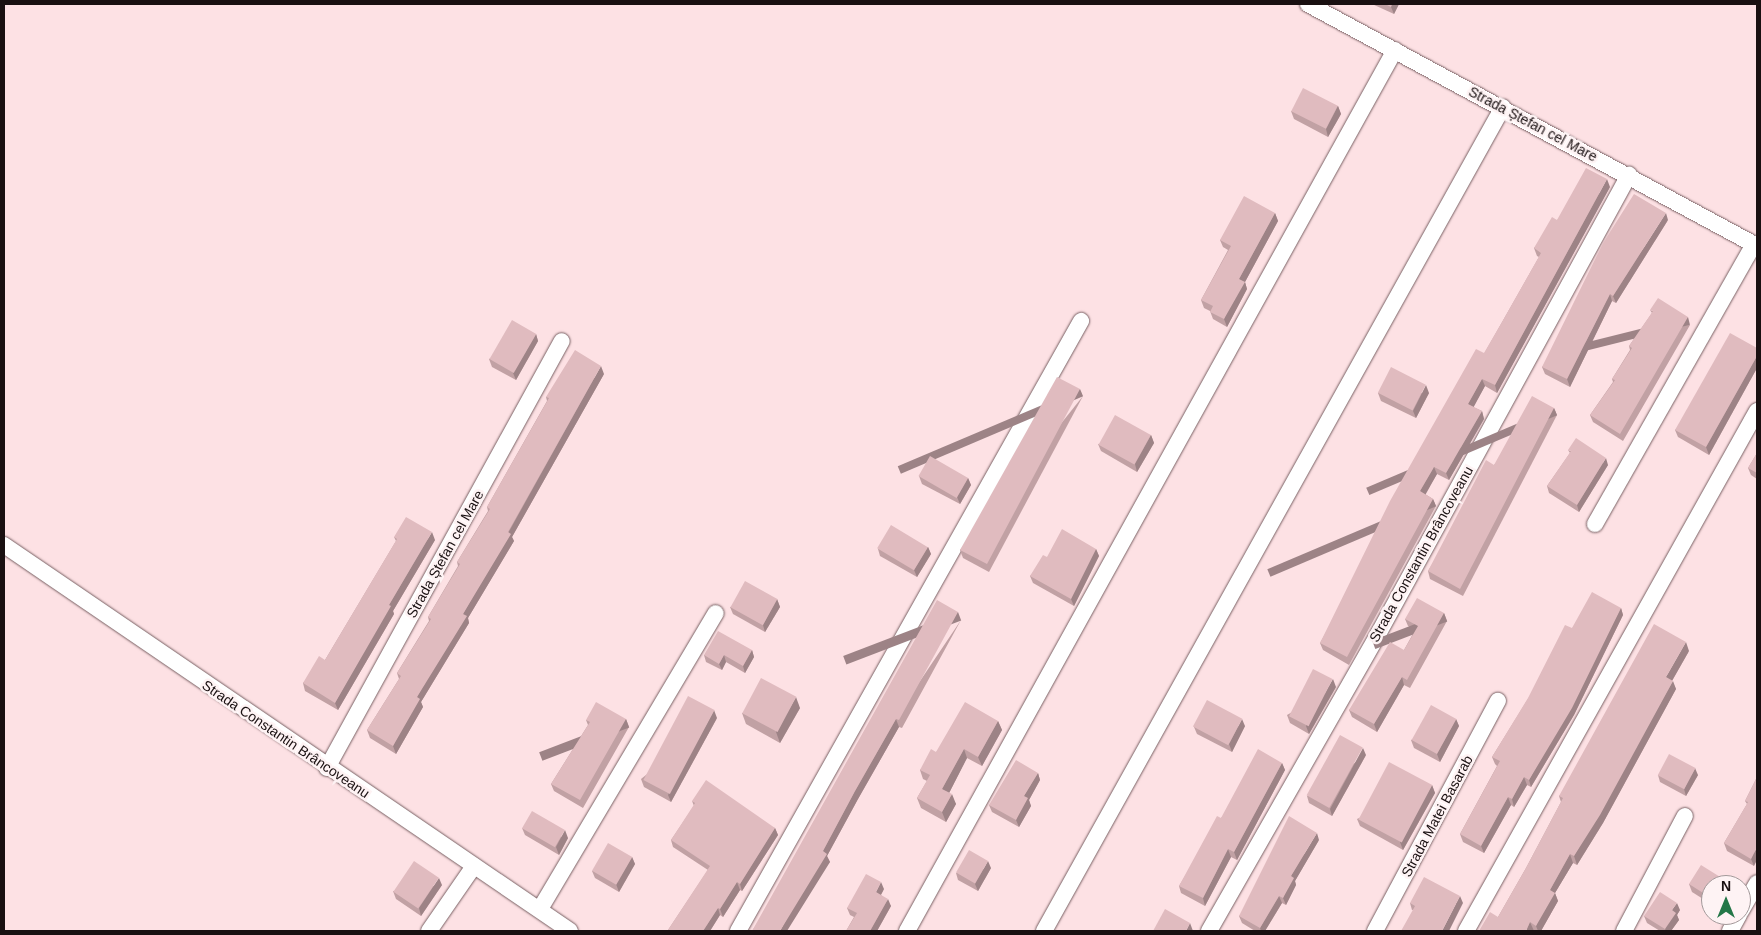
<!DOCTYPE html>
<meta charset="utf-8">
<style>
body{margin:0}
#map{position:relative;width:1761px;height:935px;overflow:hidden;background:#fde1e4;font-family:Arial,sans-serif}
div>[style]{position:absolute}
.roads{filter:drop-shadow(0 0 1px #786063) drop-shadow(0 0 1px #786063)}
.street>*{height:16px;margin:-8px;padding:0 8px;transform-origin:8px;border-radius:8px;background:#fff}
.wall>*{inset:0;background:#c1a1a4}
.shaded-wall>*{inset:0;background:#9d8386;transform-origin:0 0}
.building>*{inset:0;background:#e0bbbf;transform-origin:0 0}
span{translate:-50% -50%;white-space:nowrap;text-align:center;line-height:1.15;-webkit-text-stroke:5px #fef3f4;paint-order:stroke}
.street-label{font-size:14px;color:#191011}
.frame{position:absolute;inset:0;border:5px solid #191011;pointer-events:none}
.north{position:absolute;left:1701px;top:875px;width:50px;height:50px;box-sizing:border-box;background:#fef3f4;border:1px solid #a29899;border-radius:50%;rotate:0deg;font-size:14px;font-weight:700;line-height:20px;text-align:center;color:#191011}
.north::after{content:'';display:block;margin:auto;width:18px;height:22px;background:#247748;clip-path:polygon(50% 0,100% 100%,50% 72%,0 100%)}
</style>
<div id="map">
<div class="roads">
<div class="street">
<div style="left:1308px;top:4px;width:510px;rotate:28.32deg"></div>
<div style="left:1595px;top:524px;width:322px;rotate:-60.4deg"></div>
<div style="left:4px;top:545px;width:685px;rotate:34.29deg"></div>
<div style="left:327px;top:768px;width:487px;rotate:-61.2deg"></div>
<div style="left:540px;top:909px;width:344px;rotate:-59.3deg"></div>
<div style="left:1741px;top:911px;width:32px;rotate:-60deg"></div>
<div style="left:429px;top:931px;width:79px;rotate:-55.3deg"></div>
<div style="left:738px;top:931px;width:700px;rotate:-60.65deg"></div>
<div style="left:907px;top:931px;width:1007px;rotate:-61.02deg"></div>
<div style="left:1044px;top:931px;width:943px;rotate:-60.88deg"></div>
<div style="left:1209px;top:931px;width:337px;rotate:-60.3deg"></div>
<div style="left:1376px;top:638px;width:528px;rotate:-61.35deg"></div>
<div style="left:1375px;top:931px;width:261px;rotate:-61.9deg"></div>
<div style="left:1466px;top:931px;width:596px;rotate:-60.77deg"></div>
<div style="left:1624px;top:931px;width:130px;rotate:-62.1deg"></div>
<div style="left:1730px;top:931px;width:18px;rotate:-61deg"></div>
</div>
</div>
<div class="wall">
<div style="clip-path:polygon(1372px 4px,1399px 4px,1394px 14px)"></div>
<div style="clip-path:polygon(1338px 106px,1341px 114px,1328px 137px,1294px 119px,1291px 111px)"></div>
<div style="clip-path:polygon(1610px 187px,1497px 393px,1485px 386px,1473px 407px,1482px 411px,1484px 419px,1449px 480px,1437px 474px,1425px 494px,1433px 499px,1436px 506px,1349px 665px,1323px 650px,1320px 643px,1539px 257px,1537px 256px,1534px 248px,1557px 220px)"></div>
<div style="clip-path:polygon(1275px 213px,1278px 221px,1245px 282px,1247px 289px,1227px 327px,1213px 319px,1210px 311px,1204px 308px,1201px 300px,1228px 250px,1223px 247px,1220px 240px)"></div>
<div style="clip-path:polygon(1668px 220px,1616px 303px,1612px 301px,1570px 387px,1545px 374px,1542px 367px)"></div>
<div style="clip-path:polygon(1650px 310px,1690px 325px,1623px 441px,1593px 422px,1590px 415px,1613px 382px,1612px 379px,1630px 350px,1629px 346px,1652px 313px)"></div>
<div style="clip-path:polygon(536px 334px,538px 341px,516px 380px,492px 367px,489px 359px)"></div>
<div style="clip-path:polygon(1757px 348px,1757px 368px,1709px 455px,1678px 437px,1675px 430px)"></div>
<div style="clip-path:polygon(604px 374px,512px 537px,514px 541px,468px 618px,469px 623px,421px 702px,423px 707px,396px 754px,370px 738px,367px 730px,399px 679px,397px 673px,429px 621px,428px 617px,458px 566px,457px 562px,488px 511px,487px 507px,547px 401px,546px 397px)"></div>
<div style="clip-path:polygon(1378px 393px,1429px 393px,1416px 418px,1381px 401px)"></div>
<div style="clip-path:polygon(1083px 396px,989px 572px,963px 558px,960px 550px)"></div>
<div style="clip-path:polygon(1554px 408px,1557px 415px,1463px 596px,1430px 579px,1428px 571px,1494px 465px)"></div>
<div style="clip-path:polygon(1151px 435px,1154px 443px,1137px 472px,1101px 451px,1098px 444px)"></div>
<div style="clip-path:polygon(1568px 450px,1608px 465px,1579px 512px,1549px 493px,1547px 486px,1570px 453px)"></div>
<div style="clip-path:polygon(1757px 453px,1757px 479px,1751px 475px,1748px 468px)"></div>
<div style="clip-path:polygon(919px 476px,968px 478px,971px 485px,960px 504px,922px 484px)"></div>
<div style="clip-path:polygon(394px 537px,435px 540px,393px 611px,394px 614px,338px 710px,305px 691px,303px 683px,325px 660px,396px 541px)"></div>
<div style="clip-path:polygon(928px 547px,931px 554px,917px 577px,880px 556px,878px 549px)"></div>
<div style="clip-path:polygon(1096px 549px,1099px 556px,1074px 606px,1033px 583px,1030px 576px,1047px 557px)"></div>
<div style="clip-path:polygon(777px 599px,780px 607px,765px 632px,733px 614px,730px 607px)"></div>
<div style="clip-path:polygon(1621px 608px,1623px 615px,1574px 715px,1531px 787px,1527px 785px,1514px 807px,1511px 805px,1484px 853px,1463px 842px,1460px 834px,1497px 766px,1495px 764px,1492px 757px,1572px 628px)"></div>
<div style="clip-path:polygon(1444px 613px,1447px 621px,1410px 688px,1404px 685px,1377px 732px,1352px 717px,1349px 710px,1404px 650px,1415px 630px,1408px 626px,1405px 619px)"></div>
<div style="clip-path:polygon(961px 620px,902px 728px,899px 727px,858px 799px,827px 856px,830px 862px,752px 931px)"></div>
<div style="clip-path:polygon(752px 650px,754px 657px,745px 673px,726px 662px,722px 670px,706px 662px,704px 655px)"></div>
<div style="clip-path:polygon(1689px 651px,1672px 681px,1676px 689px,1603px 823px,1577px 865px,1573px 863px,1555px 893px,1558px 901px,1541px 931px,1534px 931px,1498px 917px,1526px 868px,1561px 802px,1559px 796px)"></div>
<div style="clip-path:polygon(1336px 687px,1309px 734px,1290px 723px,1287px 715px)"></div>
<div style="clip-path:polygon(800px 708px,780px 743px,746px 724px,742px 713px)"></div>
<div style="clip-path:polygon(717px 718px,671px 802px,644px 787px,641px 779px)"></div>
<div style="clip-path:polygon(626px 719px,629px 727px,583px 808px,554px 791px,551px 784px,588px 725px,586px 720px)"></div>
<div style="clip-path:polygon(1456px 719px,1459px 726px,1440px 762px,1414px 748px,1411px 740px)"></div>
<div style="clip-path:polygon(998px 721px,1002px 730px,982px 766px,967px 758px,949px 793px,956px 804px,946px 822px,921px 808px,917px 798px,927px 781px,923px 779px,920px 770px,936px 752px)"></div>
<div style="clip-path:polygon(1245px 726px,1232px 752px,1197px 734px,1194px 727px)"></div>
<div style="clip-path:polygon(1366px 755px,1332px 816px,1309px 803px,1307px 796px)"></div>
<div style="clip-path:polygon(1282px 763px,1285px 770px,1237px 860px,1231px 857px,1205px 906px,1181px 893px,1179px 886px,1221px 818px)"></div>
<div style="clip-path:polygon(1038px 773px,1040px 780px,1029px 800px,1031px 806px,1019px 827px,992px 812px,989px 805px)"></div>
<div style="clip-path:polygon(1658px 775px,1698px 775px,1686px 796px,1660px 782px)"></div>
<div style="clip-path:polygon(1757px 777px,1754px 866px,1727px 851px,1724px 843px,1747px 804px,1745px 801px)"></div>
<div style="clip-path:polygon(1432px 785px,1435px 793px,1403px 850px,1360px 826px,1357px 819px)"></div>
<div style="clip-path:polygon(692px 801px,775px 828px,778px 835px,742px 891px,740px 890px,723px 917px,720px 915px,710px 931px,668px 931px,668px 930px,708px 870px,673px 847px,671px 840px,694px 806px)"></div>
<div style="clip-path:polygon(522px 828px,568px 838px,559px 855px,525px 835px)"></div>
<div style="clip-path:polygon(1319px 840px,1295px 881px,1296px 885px,1286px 905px,1282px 903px,1265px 931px,1255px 931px,1242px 923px,1239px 916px)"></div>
<div style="clip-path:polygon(632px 857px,635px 864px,619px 892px,595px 878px,592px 871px)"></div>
<div style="clip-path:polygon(991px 868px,978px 891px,958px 880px,956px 873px)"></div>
<div style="clip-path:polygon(1689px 884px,1711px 885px,1711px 904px,1692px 892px)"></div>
<div style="clip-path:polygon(442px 885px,421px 916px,396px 899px,393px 891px)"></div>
<div style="clip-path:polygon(884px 889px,881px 895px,891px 906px,877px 931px,846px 931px,854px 917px,850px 915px,847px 908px)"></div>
<div style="clip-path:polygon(1410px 903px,1463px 903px,1412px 910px)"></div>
<div style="clip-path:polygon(1680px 910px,1677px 915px,1679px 920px,1671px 931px,1660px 931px,1647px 923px,1644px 916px)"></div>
</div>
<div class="shaded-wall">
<div style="clip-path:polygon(1392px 4px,1399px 4px,1394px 14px,1391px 7px)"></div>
<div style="clip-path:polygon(1338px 106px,1341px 114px,1328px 137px,1326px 129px)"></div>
<div style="clip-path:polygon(1607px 179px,1610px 187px,1497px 393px,1495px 385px)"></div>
<div style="clip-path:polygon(1275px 213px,1278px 221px,1245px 282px,1247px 289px,1227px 327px,1224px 319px,1239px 279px)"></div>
<div style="clip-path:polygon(1666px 213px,1668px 220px,1616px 303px,1613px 296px)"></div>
<div style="clip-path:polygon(1610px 294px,1612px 301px,1570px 387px,1567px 379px)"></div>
<div style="left:1688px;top:317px;width:8px;height:135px;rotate:76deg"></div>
<div style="clip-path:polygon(536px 334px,538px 341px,516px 380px,513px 373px)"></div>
<div style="clip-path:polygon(1757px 356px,1757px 368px,1709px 455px,1706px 447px)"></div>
<div style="clip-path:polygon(601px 366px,604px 374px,512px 537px,514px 541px,468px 618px,469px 623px,421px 702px,423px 707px,396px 754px,393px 746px,417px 697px)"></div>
<div style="clip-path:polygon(1482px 379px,1485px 386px,1471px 412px,1468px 404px)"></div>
<div style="clip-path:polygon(1426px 385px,1429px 393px,1416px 418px,1413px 411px)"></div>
<div style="left:1080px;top:389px;width:8px;height:198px;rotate:67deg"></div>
<div style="left:1554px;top:408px;width:8px;height:204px;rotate:67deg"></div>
<div style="clip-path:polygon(1482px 411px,1484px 419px,1449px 480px,1446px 473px)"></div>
<div style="clip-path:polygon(1151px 435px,1154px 443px,1137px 472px,1135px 464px)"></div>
<div style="clip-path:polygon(1606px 458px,1608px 465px,1579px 512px,1577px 505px)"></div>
<div style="clip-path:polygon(1434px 467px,1437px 474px,1423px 499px,1420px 491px)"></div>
<div style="clip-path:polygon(968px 478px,971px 485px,960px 504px,957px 497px)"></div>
<div style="left:1433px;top:499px;width:8px;height:180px;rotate:67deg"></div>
<div style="clip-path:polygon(432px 532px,435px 540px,393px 611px,394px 614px,338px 710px,335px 703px,389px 605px)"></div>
<div style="clip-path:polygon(928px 547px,931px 554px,917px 577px,914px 570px)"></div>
<div style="clip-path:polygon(1096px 549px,1099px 556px,1074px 606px,1071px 599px)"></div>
<div style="clip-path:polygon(777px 599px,780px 607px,765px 632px,763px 625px)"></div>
<div style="clip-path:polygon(1621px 608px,1623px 615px,1574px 715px,1531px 787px,1529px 780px)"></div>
<div style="left:958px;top:612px;width:9px;height:123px;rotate:69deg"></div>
<div style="left:1444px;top:613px;width:9px;height:77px;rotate:69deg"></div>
<div style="clip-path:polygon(1686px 642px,1689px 651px,1669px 686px,1666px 677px)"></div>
<div style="clip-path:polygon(752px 650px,754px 657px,745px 673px,743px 666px)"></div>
<div style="clip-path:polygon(724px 655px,726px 662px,722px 670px,719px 664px)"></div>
<div style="clip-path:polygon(1402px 677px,1404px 685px,1377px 732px,1374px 724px)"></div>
<div style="clip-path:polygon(1333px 679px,1336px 687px,1309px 734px,1306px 726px)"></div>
<div style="clip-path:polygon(1673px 681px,1676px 689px,1603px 823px,1577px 865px,1574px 856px)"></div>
<div style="clip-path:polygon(796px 697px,800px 708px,780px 743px,776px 732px)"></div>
<div style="clip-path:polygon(714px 710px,717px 718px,671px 802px,668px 795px)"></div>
<div style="left:626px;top:719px;width:9px;height:93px;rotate:69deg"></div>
<div style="clip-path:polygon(896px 719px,899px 727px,858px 799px,827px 856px,830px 862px,787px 931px,780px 931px,855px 791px)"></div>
<div style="clip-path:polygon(1242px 719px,1245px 726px,1232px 752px,1229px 744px)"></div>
<div style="clip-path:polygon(1456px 719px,1459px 726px,1440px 762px,1437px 754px)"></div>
<div style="clip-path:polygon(998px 721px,1002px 730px,982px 766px,978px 757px)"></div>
<div style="clip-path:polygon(1363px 748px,1366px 755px,1332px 816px,1330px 809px)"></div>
<div style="clip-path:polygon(964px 749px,967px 758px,946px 799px,942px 789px)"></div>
<div style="clip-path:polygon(1282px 763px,1285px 770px,1237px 860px,1234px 852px)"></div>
<div style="clip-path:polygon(1695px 768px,1698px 775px,1686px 796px,1684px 789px)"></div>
<div style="clip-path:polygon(1038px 773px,1040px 780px,1029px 800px,1031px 806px,1019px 827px,1016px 820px,1024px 796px)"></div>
<div style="clip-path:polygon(1524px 777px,1527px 785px,1514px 807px,1512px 799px)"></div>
<div style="clip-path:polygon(1432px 785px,1435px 793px,1403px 850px,1400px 842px)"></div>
<div style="clip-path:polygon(952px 794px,956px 804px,946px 822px,942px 812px)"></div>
<div style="clip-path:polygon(1508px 797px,1511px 805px,1484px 853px,1481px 846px)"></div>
<div style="clip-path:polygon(775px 828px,778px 835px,742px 891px,740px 884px)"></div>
<div style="clip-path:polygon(565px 830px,568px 838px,559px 855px,556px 847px)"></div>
<div style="clip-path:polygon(1317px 833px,1319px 840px,1295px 881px,1296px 885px,1286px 905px,1283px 898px,1291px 876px)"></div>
<div style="clip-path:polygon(1757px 847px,1757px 860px,1754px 866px,1751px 859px)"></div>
<div style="clip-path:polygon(1228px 849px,1231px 857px,1205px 906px,1203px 898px)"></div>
<div style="clip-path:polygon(1570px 854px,1573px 863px,1555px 893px,1558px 901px,1541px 931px,1538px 931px,1536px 926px,1550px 890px)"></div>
<div style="clip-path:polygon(632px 857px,635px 864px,619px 892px,616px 884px)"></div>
<div style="clip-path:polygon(988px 861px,991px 868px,978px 891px,975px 884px)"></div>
<div style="clip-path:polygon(439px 878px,442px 885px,421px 916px,419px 908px)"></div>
<div style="clip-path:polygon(1725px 880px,1727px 885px,1722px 885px)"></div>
<div style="clip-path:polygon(737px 882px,740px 890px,723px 917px,720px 909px)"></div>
<div style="clip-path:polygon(881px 882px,884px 889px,878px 900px,876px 892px)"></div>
<div style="clip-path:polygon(1279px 896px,1282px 903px,1265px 931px,1261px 931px,1260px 928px)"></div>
<div style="clip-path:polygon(1460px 896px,1463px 903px,1449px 931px,1442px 931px)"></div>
<div style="clip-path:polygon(888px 899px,891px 906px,877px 931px,870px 931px)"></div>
<div style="clip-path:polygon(1677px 903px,1680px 910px,1677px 915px,1679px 920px,1671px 931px,1666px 931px,1665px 929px,1672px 910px)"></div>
<div style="clip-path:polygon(718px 908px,720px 915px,710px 931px,703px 931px)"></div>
<div style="clip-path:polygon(1530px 922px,1534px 931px,1526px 931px)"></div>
<div style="clip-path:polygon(1190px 923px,1193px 931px,1186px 931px)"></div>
</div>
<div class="building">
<div style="clip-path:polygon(1385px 4px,1392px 4px,1391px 7px)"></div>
<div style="left:1303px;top:88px;width:39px;height:26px;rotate:27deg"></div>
<div style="clip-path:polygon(1586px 168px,1607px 179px,1495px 385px,1482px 379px,1468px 404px,1482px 411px,1446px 473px,1434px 467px,1420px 491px,1433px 499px,1347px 657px,1320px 643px,1390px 501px,1476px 349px,1484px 353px,1502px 322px,1541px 253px,1534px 248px,1552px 217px,1557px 220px)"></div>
<div style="clip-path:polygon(1634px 194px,1666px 213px,1613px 296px,1610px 294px,1567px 379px,1542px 367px,1603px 243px)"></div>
<div style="clip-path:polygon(1244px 196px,1275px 213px,1239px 279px,1245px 282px,1224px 319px,1210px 312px,1213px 306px,1201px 300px,1231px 246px,1220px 240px)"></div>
<div style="clip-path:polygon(1658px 298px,1688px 317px,1620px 434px,1590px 415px,1615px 380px,1612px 379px,1632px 348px,1629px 346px,1653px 311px,1650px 310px)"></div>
<div style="left:512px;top:320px;width:28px;height:45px;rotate:30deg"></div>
<div style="clip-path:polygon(1730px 333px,1757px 348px,1757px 356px,1706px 447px,1675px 430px)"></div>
<div style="clip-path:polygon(575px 350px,601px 366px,508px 532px,511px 534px,463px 614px,467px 616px,417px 697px,420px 699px,393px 746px,367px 730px,401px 676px,397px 673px,431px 619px,428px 617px,460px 564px,457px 562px,490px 509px,487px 507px,549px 398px,546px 397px)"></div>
<div style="left:1391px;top:367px;width:39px;height:29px;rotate:27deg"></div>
<div style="clip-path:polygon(1057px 377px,1080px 389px,987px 564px,960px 550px)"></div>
<div style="clip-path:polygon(1532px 396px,1554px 408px,1460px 589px,1428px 571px,1486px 460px,1494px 465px)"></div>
<div style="left:1115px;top:415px;width:41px;height:34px;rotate:29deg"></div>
<div style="clip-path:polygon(1576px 438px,1606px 458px,1577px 505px,1547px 486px,1571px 451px,1568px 450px)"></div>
<div style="clip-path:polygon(1757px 453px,1757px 473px,1748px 468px)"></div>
<div style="left:930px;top:456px;width:44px;height:23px;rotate:30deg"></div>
<div style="clip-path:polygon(406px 517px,432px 532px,389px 605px,391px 606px,335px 703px,303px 683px,319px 656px,325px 660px,397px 539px,394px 537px)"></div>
<div style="left:891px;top:525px;width:43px;height:27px;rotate:31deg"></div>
<div style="clip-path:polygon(1062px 529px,1096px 549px,1071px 599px,1030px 576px,1043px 555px,1047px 557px)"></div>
<div style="left:745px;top:581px;width:37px;height:30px;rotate:29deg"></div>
<div style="clip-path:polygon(1592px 592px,1621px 608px,1572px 708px,1529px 780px,1524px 777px,1512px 799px,1508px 797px,1481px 846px,1460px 834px,1500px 761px,1492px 757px,1528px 698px,1565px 625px,1572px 628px)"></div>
<div style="clip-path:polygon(1417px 598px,1444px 613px,1407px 680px,1402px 677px,1374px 724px,1349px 710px,1390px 642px,1404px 650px,1418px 626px,1405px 619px)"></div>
<div style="clip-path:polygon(937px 600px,958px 612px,899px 720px,896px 719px,855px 791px,823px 851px,827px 854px,780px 931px,752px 931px)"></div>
<div style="clip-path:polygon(1654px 624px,1686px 642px,1666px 677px,1673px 681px,1600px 815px,1574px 856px,1570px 854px,1550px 890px,1555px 893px,1536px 926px,1530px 922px,1526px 931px,1479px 931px,1490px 912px,1498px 917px,1526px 868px,1563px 798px,1559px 796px)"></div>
<div style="clip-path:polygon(718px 631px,752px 650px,743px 666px,724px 655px,719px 664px,704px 655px)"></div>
<div style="left:1313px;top:669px;width:22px;height:53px;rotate:27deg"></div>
<div style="left:761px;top:678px;width:40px;height:40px;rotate:28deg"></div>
<div style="left:688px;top:696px;width:30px;height:95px;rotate:28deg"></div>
<div style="left:1207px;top:700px;width:40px;height:30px;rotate:28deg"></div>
<div style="clip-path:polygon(596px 702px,626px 719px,580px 800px,551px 784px,590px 722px,586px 720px)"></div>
<div style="clip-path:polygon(965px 702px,998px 721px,978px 757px,964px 749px,942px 789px,952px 794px,942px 812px,917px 798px,930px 775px,920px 770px,931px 749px,936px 752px)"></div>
<div style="left:1431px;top:705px;width:29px;height:40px;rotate:29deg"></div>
<div style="left:1340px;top:735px;width:26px;height:69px;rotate:29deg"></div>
<div style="clip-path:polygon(1258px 749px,1282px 763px,1234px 852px,1228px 849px,1203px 898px,1179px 886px,1217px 816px,1221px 818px)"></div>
<div style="left:1669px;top:754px;width:30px;height:24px;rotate:28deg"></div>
<div style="clip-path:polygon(1016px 760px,1038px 773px,1024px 796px,1028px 798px,1016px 820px,989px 805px)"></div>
<div style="left:1389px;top:762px;width:49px;height:65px;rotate:28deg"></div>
<div style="clip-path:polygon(1757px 777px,1757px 847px,1751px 859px,1724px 843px,1748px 802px,1745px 801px)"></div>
<div style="clip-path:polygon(706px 780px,775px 828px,740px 884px,737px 882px,720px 909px,718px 908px,703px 931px,670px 931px,668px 930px,710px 866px,671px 840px,695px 803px,692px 801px)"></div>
<div style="left:532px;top:811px;width:38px;height:20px;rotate:30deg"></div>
<div style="clip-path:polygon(1289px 816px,1317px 833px,1291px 876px,1294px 878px,1283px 898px,1279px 896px,1260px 928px,1239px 916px)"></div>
<div style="left:608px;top:843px;width:28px;height:32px;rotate:30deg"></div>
<div style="left:969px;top:850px;width:22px;height:26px;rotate:30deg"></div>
<div style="left:414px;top:861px;width:30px;height:37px;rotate:34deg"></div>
<div style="clip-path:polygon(1701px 865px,1725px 880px,1722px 885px,1711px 885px,1711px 898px,1689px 884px)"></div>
<div style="clip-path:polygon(866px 874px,881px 882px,876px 892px,888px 899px,870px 931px,846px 931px,857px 913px,847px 908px)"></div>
<div style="clip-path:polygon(1424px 877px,1460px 896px,1442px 931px,1401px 931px,1415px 906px,1410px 903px)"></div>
<div style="clip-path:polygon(1660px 892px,1677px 903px,1672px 910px,1676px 913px,1665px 929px,1644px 916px)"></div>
<div style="clip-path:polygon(1165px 909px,1190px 923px,1186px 931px,1153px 931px)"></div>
</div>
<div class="street-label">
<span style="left:1533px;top:124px;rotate:28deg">Strada Ștefan cel Mare</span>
<span style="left:445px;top:554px;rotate:-61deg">Strada Ștefan cel Mare</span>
<span style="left:1421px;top:554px;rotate:-61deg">Strada Constantin Brâncoveanu</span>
<span style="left:286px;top:739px;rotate:34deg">Strada Constantin Brâncoveanu</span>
<span style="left:1437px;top:816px;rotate:-62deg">Strada Matei Basarab</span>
</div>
<div class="frame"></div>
<div class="north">N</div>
</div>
